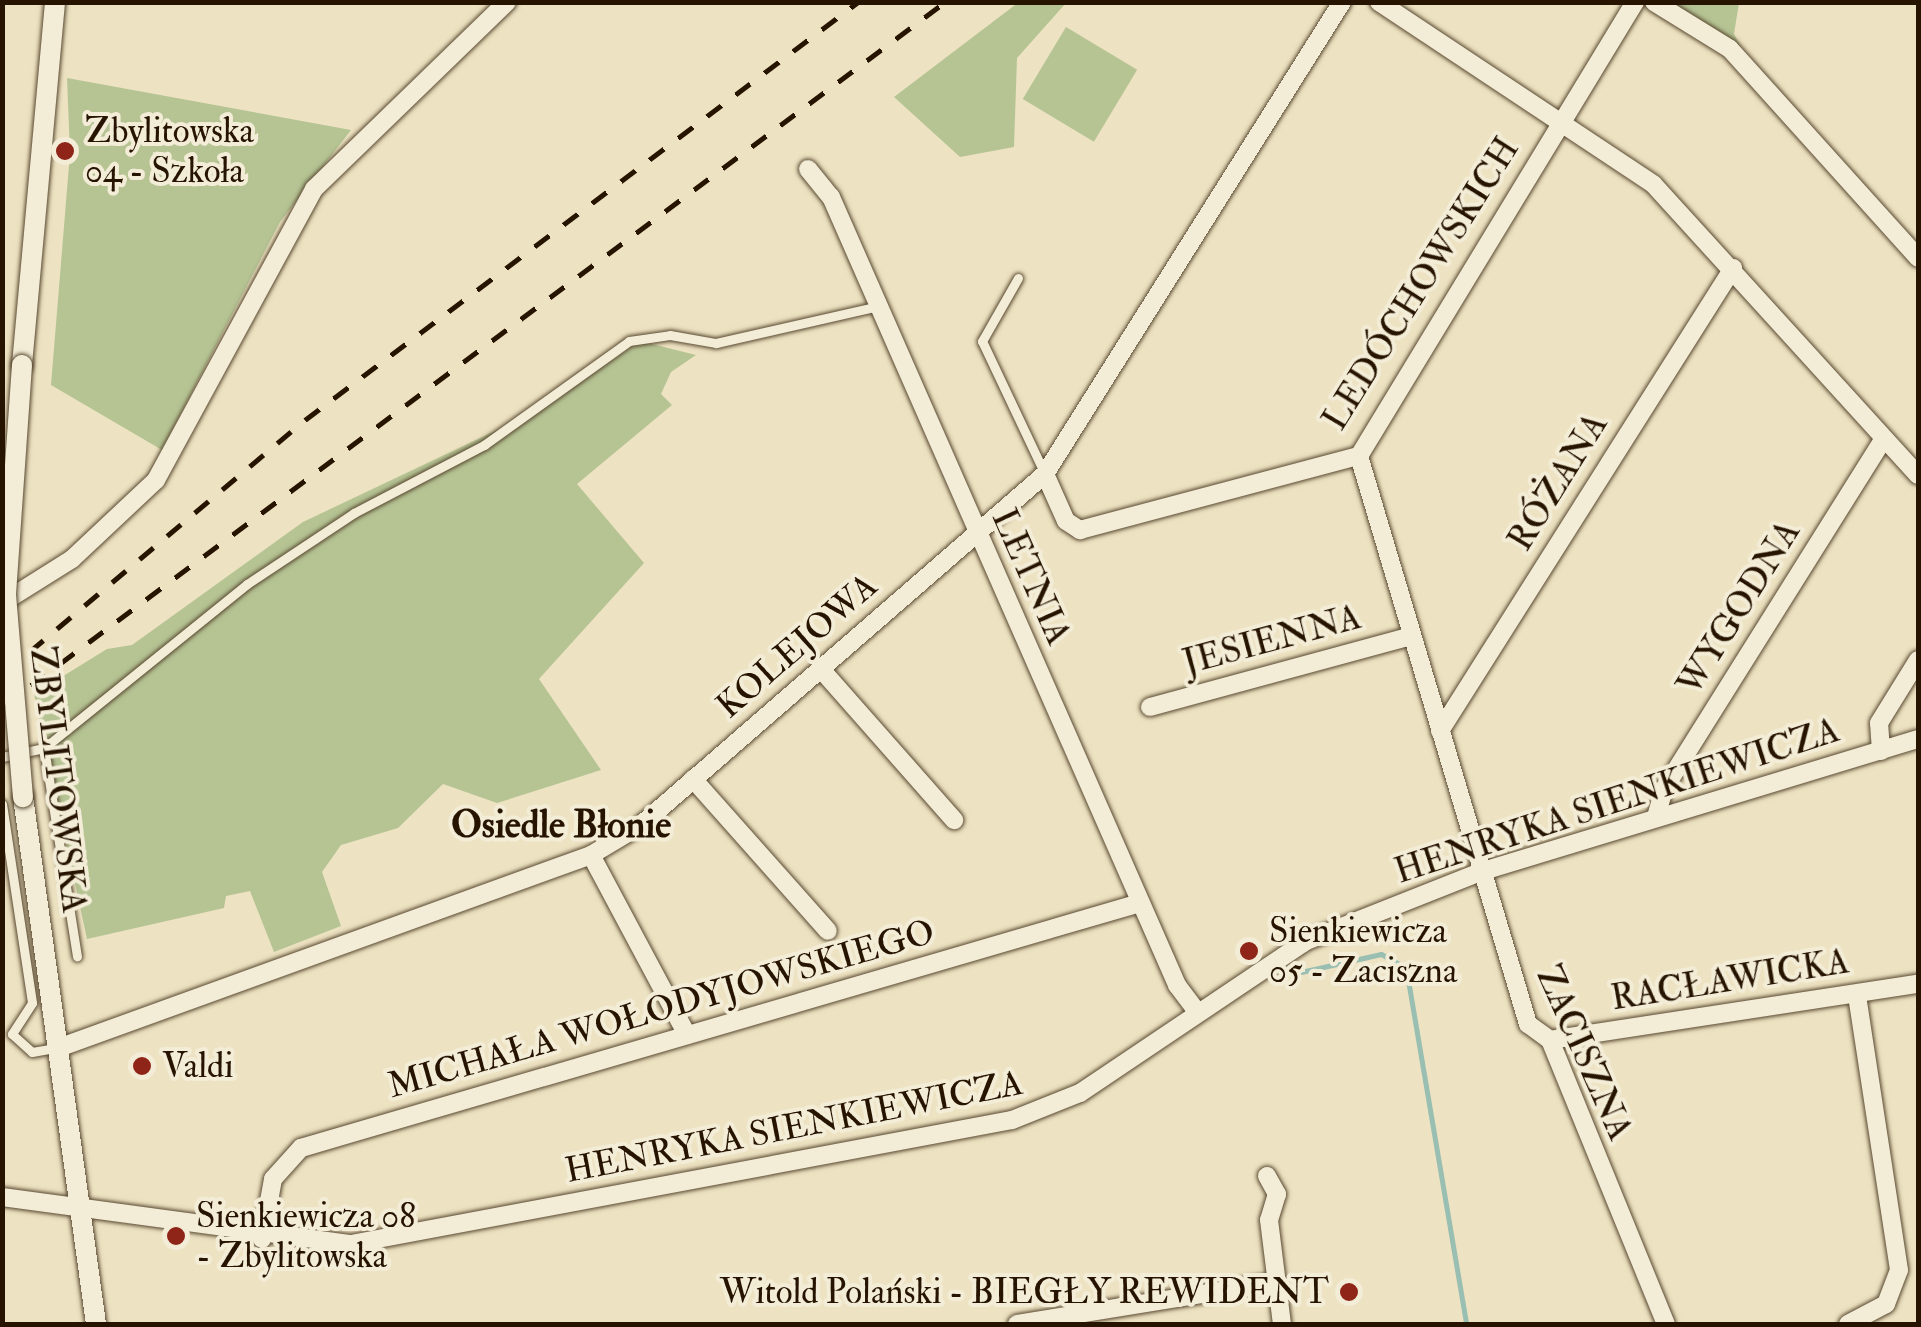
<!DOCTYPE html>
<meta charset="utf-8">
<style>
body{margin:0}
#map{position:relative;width:1921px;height:1327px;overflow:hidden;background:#ede2c1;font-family:"IM FELL Double Pica",serif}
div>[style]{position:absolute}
.green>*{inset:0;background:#b6c494;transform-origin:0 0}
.stream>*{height:5px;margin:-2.5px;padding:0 2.5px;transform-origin:2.5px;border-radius:2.5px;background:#99beb2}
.roads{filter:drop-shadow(0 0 2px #584830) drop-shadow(0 0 2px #584830)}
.service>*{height:9px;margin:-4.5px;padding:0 4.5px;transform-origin:4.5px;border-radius:4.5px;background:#f3ecd7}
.minor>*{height:18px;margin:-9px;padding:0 9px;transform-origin:9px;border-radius:9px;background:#f3ecd7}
.tertiary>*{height:20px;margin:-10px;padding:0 10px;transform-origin:10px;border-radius:10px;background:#f3ecd7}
.rail>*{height:5px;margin-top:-2.5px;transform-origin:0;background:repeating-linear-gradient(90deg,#261400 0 18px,transparent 0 36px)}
.bridges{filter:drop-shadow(0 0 2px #584830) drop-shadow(0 0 2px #584830)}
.tertiary-bridge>*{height:20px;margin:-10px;padding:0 10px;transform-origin:10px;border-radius:10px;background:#f3ecd7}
.dots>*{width:28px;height:28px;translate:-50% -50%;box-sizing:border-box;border:5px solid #f3ecd7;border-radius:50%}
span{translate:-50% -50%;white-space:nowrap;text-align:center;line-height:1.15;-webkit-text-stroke:8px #f3ecd7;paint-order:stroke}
.poi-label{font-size:35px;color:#261400}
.left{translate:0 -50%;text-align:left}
.right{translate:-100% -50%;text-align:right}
.street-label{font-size:35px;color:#261400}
.neighbourhood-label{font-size:38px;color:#261400;font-weight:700}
.frame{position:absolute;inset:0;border:5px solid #261400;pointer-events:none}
</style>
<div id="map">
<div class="green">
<div style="clip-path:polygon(1019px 2px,1066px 3px,1017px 58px,1014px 147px,960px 157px,894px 97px)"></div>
<div style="clip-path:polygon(1662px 3px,1739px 3px,1734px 34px,1744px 53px)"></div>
<div style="left:1066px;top:27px;width:83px;height:84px;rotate:31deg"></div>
<div style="clip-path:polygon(67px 78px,351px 130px,280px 222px,162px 450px,51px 385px,70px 153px)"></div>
<div style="clip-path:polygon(640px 341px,696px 355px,671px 372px,661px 394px,672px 405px,577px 484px,644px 563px,539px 679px,601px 770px,497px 803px,443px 784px,398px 828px,341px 845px,322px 872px,341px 926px,274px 952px,250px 891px,226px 896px,224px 908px,87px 939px,34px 694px,107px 649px,132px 645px,303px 522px,545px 407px)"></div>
</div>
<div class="stream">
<div style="left:1301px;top:972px;width:82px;rotate:-12.7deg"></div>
<div style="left:1381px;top:954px;width:29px;rotate:29deg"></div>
<div style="left:1406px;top:968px;width:361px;rotate:80.4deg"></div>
</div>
<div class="roads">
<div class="service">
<div style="left:1018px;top:278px;width:73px;rotate:119.7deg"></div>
<div style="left:982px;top:341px;width:147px;rotate:64.7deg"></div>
<div style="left:44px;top:748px;width:261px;rotate:-38.9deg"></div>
<div style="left:247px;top:584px;width:128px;rotate:-33.6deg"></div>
<div style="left:354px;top:513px;width:147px;rotate:-27.6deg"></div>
<div style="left:484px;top:445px;width:178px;rotate:-35.6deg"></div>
<div style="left:629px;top:341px;width:41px;rotate:-8.3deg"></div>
<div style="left:670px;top:335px;width:47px;rotate:9.9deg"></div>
<div style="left:716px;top:343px;width:163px;rotate:-12.8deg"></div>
<div style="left:2px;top:757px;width:43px;rotate:-12.1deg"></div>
<div style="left:44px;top:748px;width:211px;rotate:81deg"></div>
<div style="left:2px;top:804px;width:201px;rotate:81.4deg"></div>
<div style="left:32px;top:1003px;width:37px;rotate:123deg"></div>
<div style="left:12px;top:1034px;width:27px;rotate:42deg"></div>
<div style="left:32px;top:1052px;width:27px;rotate:-10deg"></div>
</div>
<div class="minor">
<div style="left:1379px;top:2px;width:330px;rotate:33.6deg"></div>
<div style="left:1654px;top:185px;width:392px;rotate:47.7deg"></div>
<div style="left:1654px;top:2px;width:89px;rotate:31.7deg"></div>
<div style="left:1730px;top:49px;width:281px;rotate:48deg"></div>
<div style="left:808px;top:169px;width:36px;rotate:51deg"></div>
<div style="left:831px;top:197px;width:861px;rotate:66.29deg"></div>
<div style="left:1177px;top:985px;width:34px;rotate:53deg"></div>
<div style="left:1359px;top:456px;width:593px;rotate:73.43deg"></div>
<div style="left:1528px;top:1024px;width:27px;rotate:36deg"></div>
<div style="left:1045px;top:474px;width:51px;rotate:65.9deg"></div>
<div style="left:1066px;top:521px;width:17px;rotate:33deg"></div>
<div style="left:1080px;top:530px;width:289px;rotate:-14.9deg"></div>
<div style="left:1359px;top:456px;width:531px;rotate:-58.7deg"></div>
<div style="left:2px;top:603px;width:83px;rotate:-32.2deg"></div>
<div style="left:72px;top:559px;width:115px;rotate:-43.2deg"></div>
<div style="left:156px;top:480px;width:331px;rotate:-61.5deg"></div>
<div style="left:314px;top:189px;width:269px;rotate:-44.1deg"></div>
<div style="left:820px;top:668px;width:203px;rotate:48.6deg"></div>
<div style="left:1150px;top:707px;width:271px;rotate:-15.2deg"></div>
<div style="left:1440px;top:731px;width:548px;rotate:-57.67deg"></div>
<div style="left:1881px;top:751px;width:28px;rotate:-94deg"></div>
<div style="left:1879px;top:723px;width:74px;rotate:-58.2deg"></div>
<div style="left:693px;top:779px;width:203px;rotate:48.4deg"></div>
<div style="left:1656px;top:817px;width:29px;rotate:-74deg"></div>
<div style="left:1664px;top:789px;width:414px;rotate:-57.9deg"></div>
<div style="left:591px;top:855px;width:204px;rotate:61.9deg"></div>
<div style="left:1550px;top:1040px;width:372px;rotate:-8.7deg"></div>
<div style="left:1550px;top:1040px;width:307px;rotate:67.8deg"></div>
<div style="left:61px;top:1047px;width:564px;rotate:-19.91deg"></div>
<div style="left:591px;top:855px;width:58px;rotate:-31deg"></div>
<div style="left:641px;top:825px;width:535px;rotate:-40.98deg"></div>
<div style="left:1045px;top:474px;width:558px;rotate:-57.82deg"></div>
<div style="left:1267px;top:1176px;width:21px;rotate:61deg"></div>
<div style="left:1277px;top:1194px;width:27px;rotate:107deg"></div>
<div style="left:1269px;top:1220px;width:105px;rotate:82.9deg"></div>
<div style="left:2px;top:1197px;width:352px;rotate:7.7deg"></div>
<div style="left:351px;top:1244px;width:673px;rotate:-10.62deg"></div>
<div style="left:1012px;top:1120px;width:73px;rotate:-21.7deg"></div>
<div style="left:1080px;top:1093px;width:272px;rotate:-33.9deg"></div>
<div style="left:1306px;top:941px;width:187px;rotate:-21.6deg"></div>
<div style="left:1480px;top:872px;width:458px;rotate:-16.9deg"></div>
<div style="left:262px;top:1239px;width:61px;rotate:-79.6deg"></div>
<div style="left:273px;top:1179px;width:42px;rotate:-47.9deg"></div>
<div style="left:301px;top:1148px;width:874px;rotate:-16.28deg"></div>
<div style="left:1017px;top:1324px;width:262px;rotate:-9.2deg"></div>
<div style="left:1848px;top:1324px;width:43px;rotate:-27.8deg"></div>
<div style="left:1886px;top:1304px;width:36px;rotate:-69deg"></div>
<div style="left:1899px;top:1270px;width:279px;rotate:-98.7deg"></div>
</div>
<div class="tertiary">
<div style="left:22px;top:365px;width:364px;rotate:-84.8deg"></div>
<div style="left:23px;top:797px;width:532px;rotate:82.11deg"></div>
</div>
</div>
<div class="rail">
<div style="left:2px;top:675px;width:396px;rotate:-40.1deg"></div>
<div style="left:305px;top:420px;width:693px;rotate:-37.08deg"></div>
<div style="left:2px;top:707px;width:1177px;rotate:-36.78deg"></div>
</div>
<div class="bridges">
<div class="tertiary-bridge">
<div style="left:22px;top:365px;width:231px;rotate:94deg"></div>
<div style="left:6px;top:595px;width:203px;rotate:85.2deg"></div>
</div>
</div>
<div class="dots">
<div style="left:65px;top:151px;background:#8f2418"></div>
<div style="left:1249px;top:951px;background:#8f2418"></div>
<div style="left:142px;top:1066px;background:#8f2418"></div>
<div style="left:176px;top:1236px;background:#8f2418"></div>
<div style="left:1349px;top:1292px;background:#8f2418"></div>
</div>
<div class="poi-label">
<span class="left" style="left:85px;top:151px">Zbylitowska<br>04 - Szkoła</span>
<span class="left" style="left:1269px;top:951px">Sienkiewicza<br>05 - Zaciszna</span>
<span class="left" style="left:162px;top:1066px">Valdi</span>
<span class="left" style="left:196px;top:1236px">Sienkiewicza 08<br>- Zbylitowska</span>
<span class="right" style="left:1329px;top:1292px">Witold Polański - BIEGŁY REWIDENT</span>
</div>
<div class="street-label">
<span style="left:1421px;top:284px;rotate:-58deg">LEDÓCHOWSKICH</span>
<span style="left:1558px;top:482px;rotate:-58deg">RÓŻANA</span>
<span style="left:1031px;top:577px;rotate:66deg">LETNIA</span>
<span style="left:1739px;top:608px;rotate:-58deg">WYGODNA</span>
<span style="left:1272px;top:640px;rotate:-15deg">JESIENNA</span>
<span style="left:797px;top:646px;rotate:-41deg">KOLEJOWA</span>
<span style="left:58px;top:780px;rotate:83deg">ZBYLITOWSKA</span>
<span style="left:1617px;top:801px;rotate:-18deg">HENRYKA SIENKIEWICZA</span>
<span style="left:1730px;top:980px;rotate:-9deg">RACŁAWICKA</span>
<span style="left:661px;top:1009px;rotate:-16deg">MICHAŁA WOŁODYJOWSKIEGO</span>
<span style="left:1584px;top:1053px;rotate:66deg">ZACISZNA</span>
<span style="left:794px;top:1127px;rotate:-11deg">HENRYKA SIENKIEWICZA</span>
</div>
<div class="neighbourhood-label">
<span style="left:561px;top:826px">Osiedle Błonie</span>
</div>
<div class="frame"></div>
</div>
